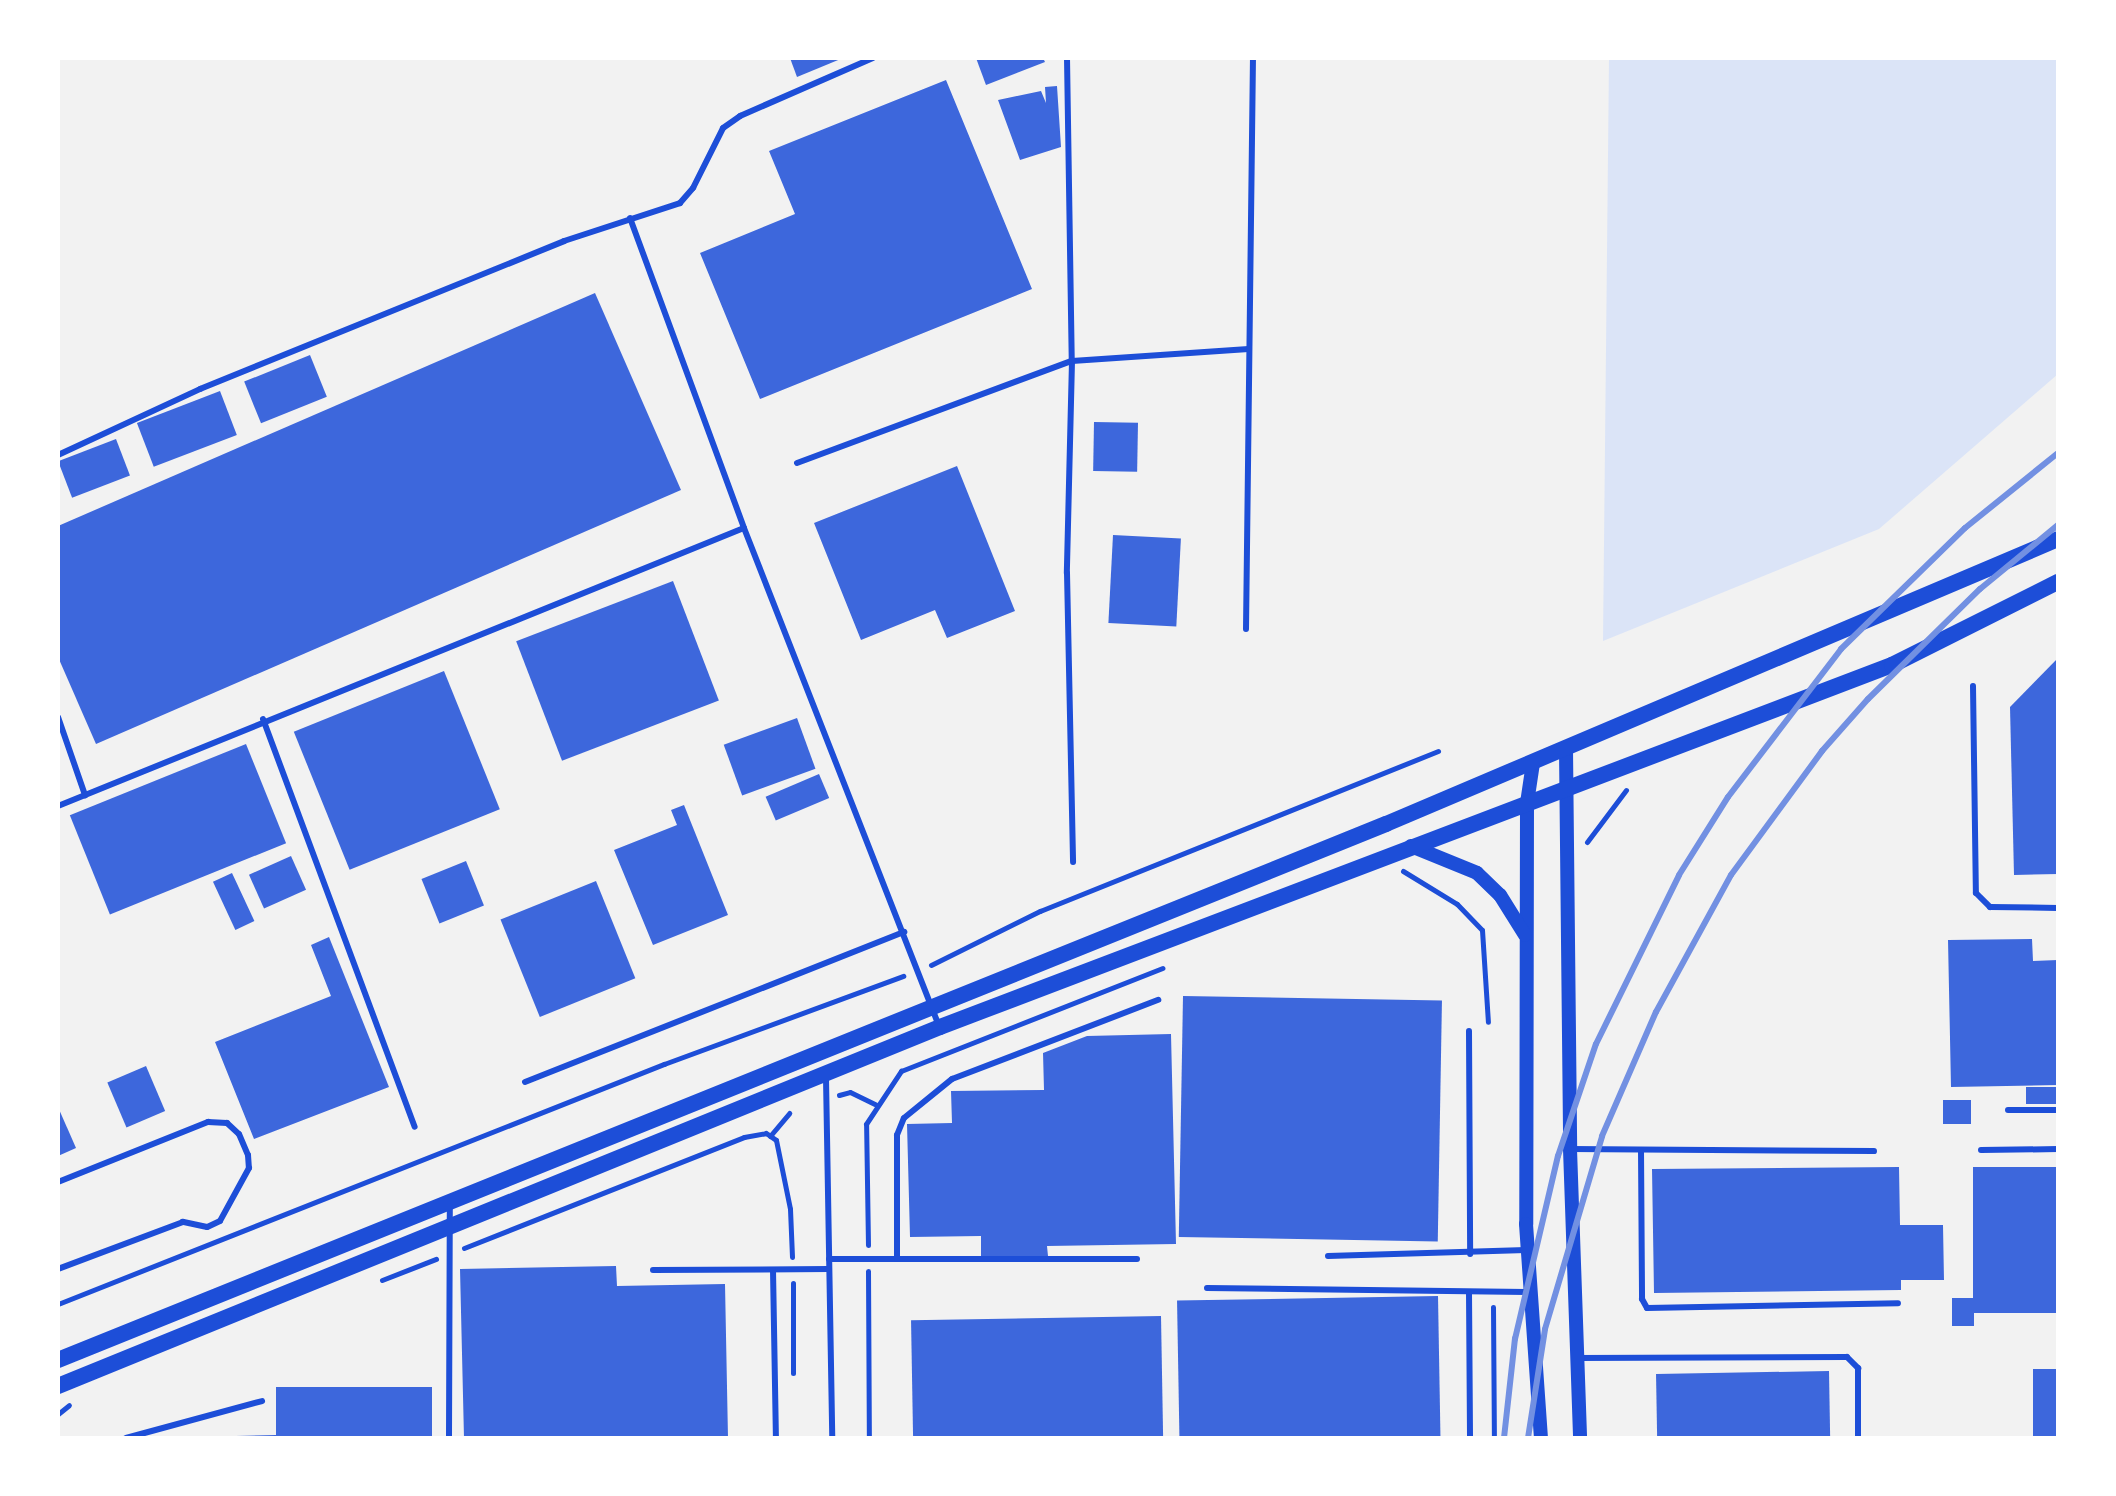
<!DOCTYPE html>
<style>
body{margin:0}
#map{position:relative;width:2116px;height:1496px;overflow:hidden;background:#f2f2f2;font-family:Raleway,sans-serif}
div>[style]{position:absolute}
.green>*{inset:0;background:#dbe4f7}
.building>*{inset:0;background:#3d67dc;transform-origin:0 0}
.path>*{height:5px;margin:-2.5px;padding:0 2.5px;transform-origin:2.5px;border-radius:2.5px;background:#1d4ed8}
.service>*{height:6px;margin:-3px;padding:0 3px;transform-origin:3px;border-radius:3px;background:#1d4ed8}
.tertiary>*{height:14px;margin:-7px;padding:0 7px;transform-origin:7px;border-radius:7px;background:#1d4ed8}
.secondary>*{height:16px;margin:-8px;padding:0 8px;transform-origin:8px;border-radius:8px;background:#1d4ed8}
.rail>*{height:6px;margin:-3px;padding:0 3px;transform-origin:3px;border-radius:3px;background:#7290e2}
span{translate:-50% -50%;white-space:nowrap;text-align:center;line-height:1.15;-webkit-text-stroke:8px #fff;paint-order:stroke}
.frame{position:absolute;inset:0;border:60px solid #fff;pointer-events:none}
</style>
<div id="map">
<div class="green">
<div style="clip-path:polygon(1609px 58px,2058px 58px,2058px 374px,1879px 529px,1603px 641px)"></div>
</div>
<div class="building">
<div style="clip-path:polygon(790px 58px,843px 58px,797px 77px)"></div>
<div style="clip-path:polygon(976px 58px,1043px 58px,1045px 62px,986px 85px)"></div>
<div style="clip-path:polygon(946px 80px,1032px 289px,760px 399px,700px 253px,795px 214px,769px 151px)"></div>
<div style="clip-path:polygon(1057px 86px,1061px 147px,1020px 160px,998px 100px,1041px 91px,1046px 103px,1045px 87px)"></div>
<div style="clip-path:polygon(595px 293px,681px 490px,96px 744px,58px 657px,58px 526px)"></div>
<div style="left:310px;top:355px;width:45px;height:71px;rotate:68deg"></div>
<div style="left:220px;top:391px;width:47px;height:89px;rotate:69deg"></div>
<div style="left:1094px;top:422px;width:44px;height:49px;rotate:1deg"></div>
<div style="left:116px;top:439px;width:39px;height:62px;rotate:69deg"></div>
<div style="clip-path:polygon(957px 466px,1015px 611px,947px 638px,935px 610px,861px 640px,814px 523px)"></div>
<div style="left:1113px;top:535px;width:68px;height:88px;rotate:3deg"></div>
<div style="left:673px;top:581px;width:128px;height:168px;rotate:69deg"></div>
<div style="clip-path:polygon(2058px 658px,2058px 874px,2014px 875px,2010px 707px)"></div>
<div style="left:444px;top:671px;width:149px;height:162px;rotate:68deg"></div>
<div style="left:797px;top:718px;width:54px;height:78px;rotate:70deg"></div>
<div style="left:246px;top:744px;width:107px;height:190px;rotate:68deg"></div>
<div style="left:819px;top:774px;width:26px;height:58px;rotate:67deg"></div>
<div style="clip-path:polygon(684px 805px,728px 915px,653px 945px,614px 850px,677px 825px,671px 810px)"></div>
<div style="left:291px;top:856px;width:37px;height:46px;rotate:66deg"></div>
<div style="left:466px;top:861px;width:48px;height:48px;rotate:68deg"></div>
<div style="left:232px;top:873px;width:53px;height:21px;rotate:65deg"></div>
<div style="left:596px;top:881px;width:105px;height:103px;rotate:68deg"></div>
<div style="clip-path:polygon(329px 937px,389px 1087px,254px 1139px,215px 1042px,331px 996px,311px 945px)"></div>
<div style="clip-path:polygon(2032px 939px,2033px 961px,2058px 960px,2058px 1085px,1951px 1087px,1948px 940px)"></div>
<div style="left:1183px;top:996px;width:259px;height:241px;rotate:1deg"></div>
<div style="clip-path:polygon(1171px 1034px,1176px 1244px,1047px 1246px,1048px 1256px,981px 1257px,981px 1236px,910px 1237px,907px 1124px,952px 1123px,951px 1091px,1044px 1090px,1043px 1053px,1087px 1036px)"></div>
<div style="left:146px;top:1066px;width:49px;height:42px;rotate:67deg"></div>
<div style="left:2026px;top:1087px;width:32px;height:17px"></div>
<div style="left:1943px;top:1100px;width:28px;height:24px"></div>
<div style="clip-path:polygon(58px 1107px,76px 1148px,58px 1156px)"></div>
<div style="clip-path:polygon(1899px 1167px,1900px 1225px,1943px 1225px,1944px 1280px,1901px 1280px,1901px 1290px,1654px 1293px,1652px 1169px)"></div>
<div style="left:1973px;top:1167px;width:85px;height:146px"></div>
<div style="clip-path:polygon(616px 1266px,617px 1286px,725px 1284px,728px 1438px,464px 1438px,460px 1269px)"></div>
<div style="left:1438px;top:1296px;width:142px;height:261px;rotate:89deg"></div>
<div style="left:1952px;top:1298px;width:22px;height:28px"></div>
<div style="left:1161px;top:1316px;width:122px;height:250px;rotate:89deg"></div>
<div style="left:2033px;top:1369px;width:25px;height:69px"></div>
<div style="left:1829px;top:1371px;width:67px;height:173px;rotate:89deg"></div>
<div style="clip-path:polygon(276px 1387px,432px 1387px,432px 1438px,156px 1438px,276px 1435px)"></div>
</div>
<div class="path">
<div style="left:1587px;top:842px;width:65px;rotate:-53.1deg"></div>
<div style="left:1403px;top:871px;width:63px;rotate:31.4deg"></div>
<div style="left:1457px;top:904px;width:36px;rotate:46deg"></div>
<div style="left:1482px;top:930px;width:92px;rotate:86.3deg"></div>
<div style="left:931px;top:965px;width:122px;rotate:-26.4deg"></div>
<div style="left:1040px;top:911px;width:429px;rotate:-21.9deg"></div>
<div style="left:839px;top:1095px;width:11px;rotate:-15deg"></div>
<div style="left:850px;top:1092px;width:28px;rotate:26deg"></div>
<div style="left:770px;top:1136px;width:30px;rotate:-50deg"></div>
<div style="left:868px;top:1245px;width:121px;rotate:-90.9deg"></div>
<div style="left:866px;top:1124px;width:64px;rotate:-56.6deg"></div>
<div style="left:901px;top:1071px;width:281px;rotate:-21.5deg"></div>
<div style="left:464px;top:1248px;width:301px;rotate:-21.6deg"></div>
<div style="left:744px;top:1137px;width:22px;rotate:-10deg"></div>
<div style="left:766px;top:1133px;width:12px;rotate:35deg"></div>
<div style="left:776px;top:1140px;width:70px;rotate:78.5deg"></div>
<div style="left:790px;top:1209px;width:48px;rotate:87.6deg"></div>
<div style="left:868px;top:1271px;width:167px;rotate:89.7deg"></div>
<div style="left:382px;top:1280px;width:58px;rotate:-21.3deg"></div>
<div style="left:793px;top:1283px;width:90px;rotate:90deg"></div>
<div style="left:58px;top:1304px;width:652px;rotate:-21.61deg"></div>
<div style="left:664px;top:1064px;width:255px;rotate:-20.2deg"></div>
<div style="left:1493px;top:1307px;width:131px;rotate:89.6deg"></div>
<div style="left:58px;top:1414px;width:14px;rotate:-39deg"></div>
</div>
<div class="service">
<div style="left:1067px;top:58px;width:303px;rotate:89.1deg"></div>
<div style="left:1072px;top:361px;width:212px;rotate:91.4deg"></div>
<div style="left:1067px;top:573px;width:289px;rotate:88.8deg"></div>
<div style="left:630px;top:218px;width:330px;rotate:69.8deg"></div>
<div style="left:744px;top:528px;width:535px;rotate:68.62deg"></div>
<div style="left:58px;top:455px;width:157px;rotate:-24.9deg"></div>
<div style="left:200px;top:389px;width:393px;rotate:-22.1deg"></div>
<div style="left:564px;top:241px;width:122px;rotate:-18.1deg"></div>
<div style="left:680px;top:203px;width:20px;rotate:-49deg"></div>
<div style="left:693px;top:188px;width:67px;rotate:-63.4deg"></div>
<div style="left:723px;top:128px;width:21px;rotate:-35deg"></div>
<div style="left:740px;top:116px;width:145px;rotate:-23.6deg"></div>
<div style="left:797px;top:463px;width:293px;rotate:-20.4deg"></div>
<div style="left:1072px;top:361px;width:177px;rotate:-3.9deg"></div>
<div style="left:1246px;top:629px;width:571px;rotate:-89.3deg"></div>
<div style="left:1973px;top:686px;width:207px;rotate:89.2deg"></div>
<div style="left:1976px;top:893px;width:20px;rotate:45deg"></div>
<div style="left:1990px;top:907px;width:68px;rotate:0.8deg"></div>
<div style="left:58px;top:717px;width:83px;rotate:70.9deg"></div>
<div style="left:263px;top:719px;width:435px;rotate:69.6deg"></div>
<div style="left:58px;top:806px;width:740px;rotate:-22.06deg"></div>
<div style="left:1469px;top:1031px;width:223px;rotate:89.7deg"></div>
<div style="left:826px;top:1078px;width:360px;rotate:89deg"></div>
<div style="left:525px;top:1082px;width:408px;rotate:-21.6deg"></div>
<div style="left:2008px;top:1110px;width:50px"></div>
<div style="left:1570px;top:1149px;width:304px;rotate:0.4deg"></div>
<div style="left:1641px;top:1150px;width:149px;rotate:89.6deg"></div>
<div style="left:1642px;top:1299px;width:10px;rotate:61deg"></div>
<div style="left:1647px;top:1308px;width:251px;rotate:-1.1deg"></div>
<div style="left:1981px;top:1150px;width:77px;rotate:-0.7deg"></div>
<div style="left:58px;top:1182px;width:162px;rotate:-21.8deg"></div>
<div style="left:208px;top:1122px;width:19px;rotate:3deg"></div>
<div style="left:227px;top:1123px;width:16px;rotate:43deg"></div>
<div style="left:239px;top:1134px;width:23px;rotate:67deg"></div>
<div style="left:248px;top:1155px;width:13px;rotate:86deg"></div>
<div style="left:249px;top:1168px;width:60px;rotate:118.7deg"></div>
<div style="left:220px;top:1221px;width:14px;rotate:155deg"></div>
<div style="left:207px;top:1227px;width:25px;rotate:-168deg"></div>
<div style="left:183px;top:1222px;width:134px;rotate:159.4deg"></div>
<div style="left:1328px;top:1256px;width:199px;rotate:-1.7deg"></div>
<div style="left:829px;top:1259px;width:308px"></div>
<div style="left:897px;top:1259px;width:124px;rotate:-90deg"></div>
<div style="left:897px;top:1135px;width:18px;rotate:-68deg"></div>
<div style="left:904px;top:1118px;width:62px;rotate:-39.1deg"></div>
<div style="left:952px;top:1079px;width:221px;rotate:-21deg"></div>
<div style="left:653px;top:1270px;width:176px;rotate:-0.3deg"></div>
<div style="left:773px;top:1270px;width:168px;rotate:89deg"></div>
<div style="left:1207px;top:1288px;width:324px;rotate:0.7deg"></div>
<div style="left:1469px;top:1292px;width:146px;rotate:89.6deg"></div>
<div style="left:1577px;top:1358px;width:270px;rotate:-0.2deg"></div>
<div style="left:1847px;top:1357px;width:16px;rotate:45deg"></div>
<div style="left:1858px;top:1368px;width:70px;rotate:90deg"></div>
<div style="left:126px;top:1438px;width:141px;rotate:-15.2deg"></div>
<div style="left:449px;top:1438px;width:233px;rotate:-89.8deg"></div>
</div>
<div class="tertiary">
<div style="left:1566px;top:749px;width:400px;rotate:89.4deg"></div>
<div style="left:1570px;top:1149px;width:289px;rotate:88deg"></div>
<div style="left:1533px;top:763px;width:40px;rotate:98.5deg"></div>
<div style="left:1527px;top:803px;width:421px;rotate:90.1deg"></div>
<div style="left:1526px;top:1224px;width:215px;rotate:86deg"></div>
<div style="left:1411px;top:846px;width:71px;rotate:22.2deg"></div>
<div style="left:1477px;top:873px;width:32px;rotate:44deg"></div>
<div style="left:1500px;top:895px;width:47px;rotate:58deg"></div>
</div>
<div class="secondary">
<div style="left:58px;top:1360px;width:1432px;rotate:-21.98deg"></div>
<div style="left:1386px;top:824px;width:730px;rotate:-22.98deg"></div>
<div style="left:58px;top:1386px;width:952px;rotate:-22.15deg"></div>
<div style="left:940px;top:1027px;width:1019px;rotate:-20.82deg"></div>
<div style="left:1892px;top:665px;width:186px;rotate:-26.6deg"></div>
</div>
<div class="rail">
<div style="left:1504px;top:1438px;width:100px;rotate:-83.7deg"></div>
<div style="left:1515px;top:1339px;width:188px;rotate:-76.8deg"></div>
<div style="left:1558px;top:1156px;width:118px;rotate:-71.3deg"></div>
<div style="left:1596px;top:1044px;width:188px;rotate:-63.8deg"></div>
<div style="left:1679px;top:875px;width:92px;rotate:-57.9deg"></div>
<div style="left:1728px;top:797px;width:186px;rotate:-52.6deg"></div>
<div style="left:1841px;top:649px;width:173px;rotate:-44.3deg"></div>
<div style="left:1965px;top:528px;width:119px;rotate:-38.9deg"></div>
<div style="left:1528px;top:1438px;width:110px;rotate:-81.1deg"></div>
<div style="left:1545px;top:1329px;width:201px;rotate:-73.5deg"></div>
<div style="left:1602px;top:1136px;width:135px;rotate:-66.5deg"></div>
<div style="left:1656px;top:1012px;width:156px;rotate:-61.3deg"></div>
<div style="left:1731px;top:875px;width:154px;rotate:-53.7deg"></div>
<div style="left:1822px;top:751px;width:69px;rotate:-48.5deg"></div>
<div style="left:1868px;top:699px;width:157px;rotate:-44.5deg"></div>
<div style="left:1980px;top:589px;width:101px;rotate:-39.4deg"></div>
</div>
<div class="frame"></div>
</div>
